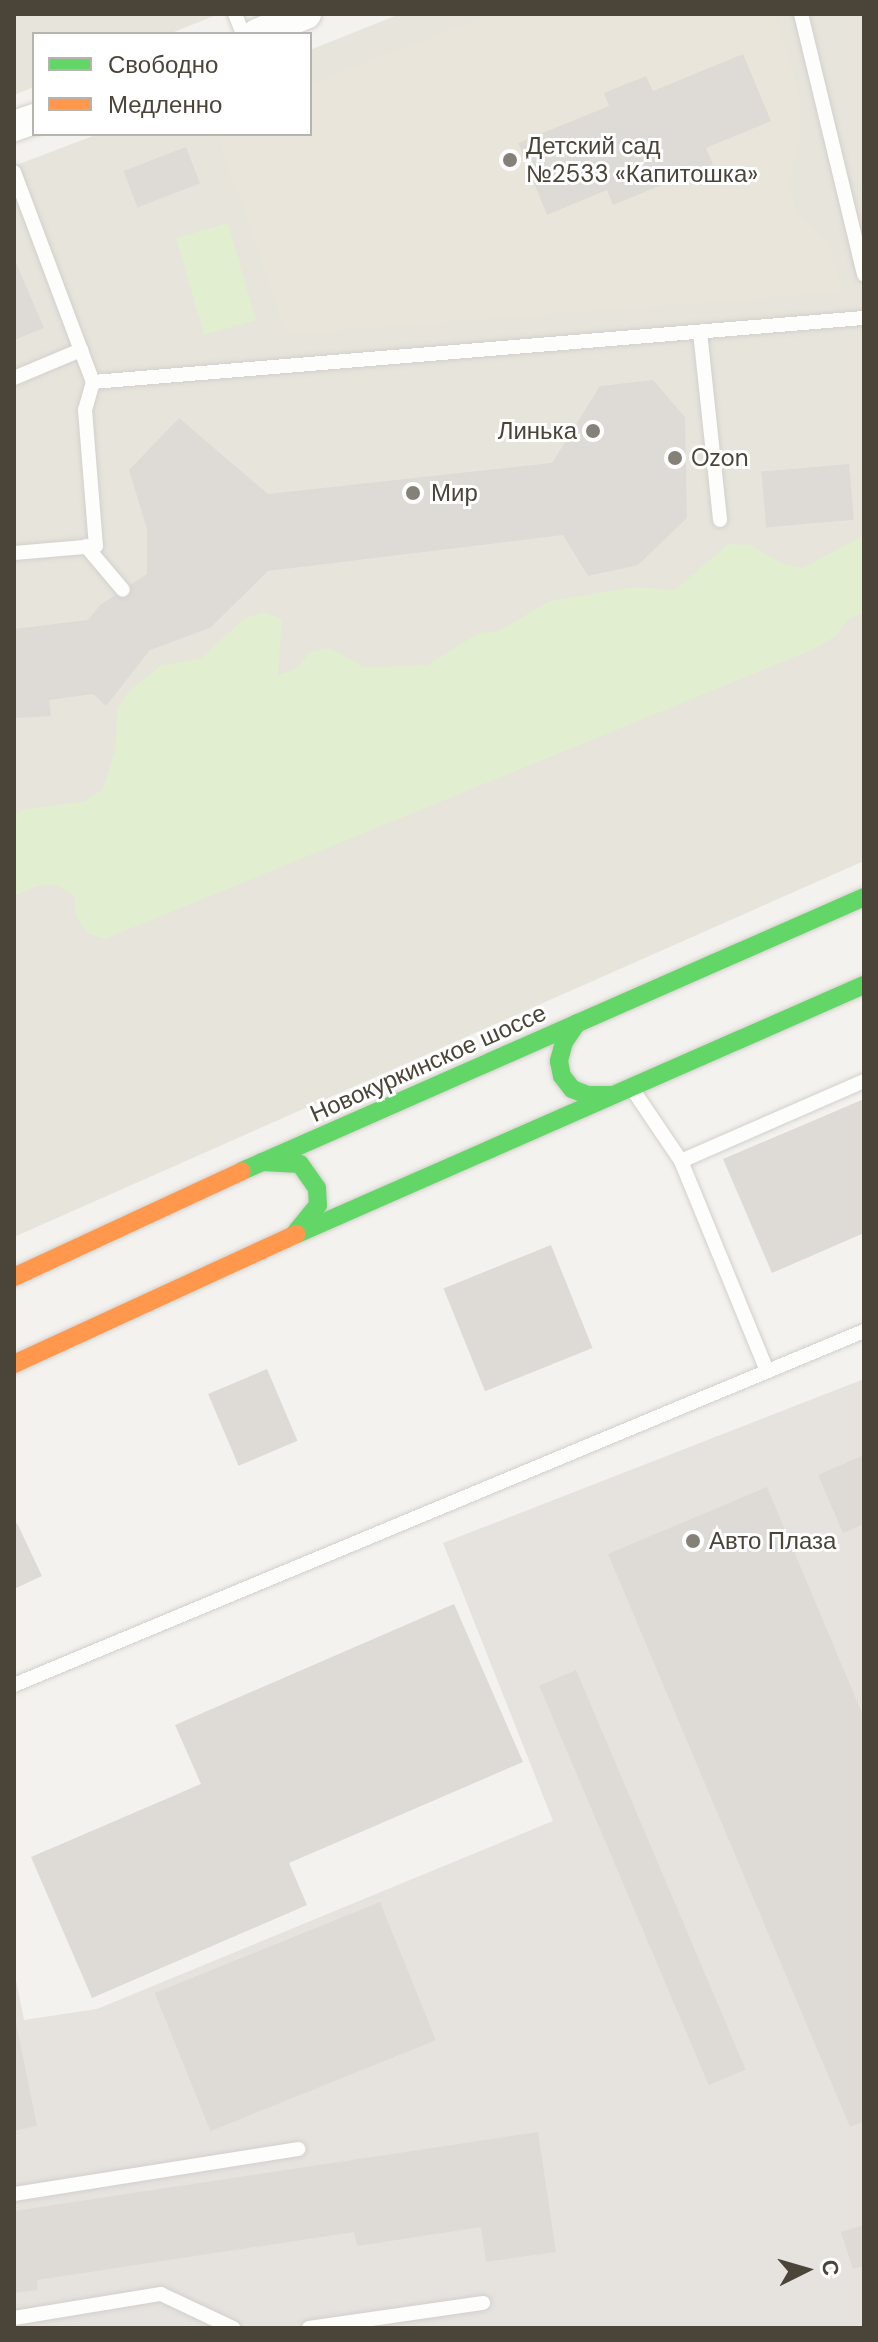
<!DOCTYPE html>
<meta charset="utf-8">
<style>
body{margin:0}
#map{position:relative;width:878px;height:2342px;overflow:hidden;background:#f4f2ee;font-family:"DM Sans",sans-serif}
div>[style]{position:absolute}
.residential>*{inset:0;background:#e7e4dc}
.industrial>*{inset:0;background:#e6e2de}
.education>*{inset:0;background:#eae5da}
.green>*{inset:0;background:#e1eecf;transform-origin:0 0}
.building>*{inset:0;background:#dedbd6;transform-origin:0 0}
.roads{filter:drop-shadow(0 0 2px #d2d0cb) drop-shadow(0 0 2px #d2d0cb)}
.lane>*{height:14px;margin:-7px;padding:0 7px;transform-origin:7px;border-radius:7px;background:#fdfdfc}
.street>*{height:30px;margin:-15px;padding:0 15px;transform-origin:15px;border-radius:15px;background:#fdfdfc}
.fast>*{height:18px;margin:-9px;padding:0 9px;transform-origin:9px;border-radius:9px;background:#63d668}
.slow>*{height:18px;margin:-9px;padding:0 9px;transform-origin:9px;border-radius:9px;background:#ff974d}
.dots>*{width:22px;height:22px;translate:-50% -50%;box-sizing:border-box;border:4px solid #fff;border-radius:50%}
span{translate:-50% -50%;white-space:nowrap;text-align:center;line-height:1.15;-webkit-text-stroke:6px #fff;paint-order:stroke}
.poi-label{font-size:24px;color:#4b4439}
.left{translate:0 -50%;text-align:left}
.right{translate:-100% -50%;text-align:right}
.street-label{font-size:24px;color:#4b4439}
.frame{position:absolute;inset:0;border:16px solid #4b4439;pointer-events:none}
.legend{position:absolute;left:32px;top:32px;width:280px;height:104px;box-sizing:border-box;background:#fff;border:2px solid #b7b4b0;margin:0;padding:10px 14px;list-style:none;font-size:24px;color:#4b4439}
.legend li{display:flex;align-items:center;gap:16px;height:40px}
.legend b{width:40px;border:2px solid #b7b4b0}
.north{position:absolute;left:766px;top:2230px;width:80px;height:80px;-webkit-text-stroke:6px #fff;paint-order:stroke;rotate:85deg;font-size:22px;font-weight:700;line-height:32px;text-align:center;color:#4b4439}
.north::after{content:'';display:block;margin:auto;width:28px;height:36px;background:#4b4439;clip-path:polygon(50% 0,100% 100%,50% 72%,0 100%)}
</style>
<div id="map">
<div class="residential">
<div style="clip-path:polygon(14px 14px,219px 14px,169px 34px,34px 34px,34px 87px,14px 95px)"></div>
<div style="clip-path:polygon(400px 14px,864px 14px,864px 861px,14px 1237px,14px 166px,98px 134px,310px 134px,310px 50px)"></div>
</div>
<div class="industrial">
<div style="clip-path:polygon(864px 1379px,864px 2328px,14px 2328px,14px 1970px,24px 2020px,97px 2009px,553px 1821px,443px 1543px)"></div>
</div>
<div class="education">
<div style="clip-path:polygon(492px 14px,775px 14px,798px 90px,801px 131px,788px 185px,797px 214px,828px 242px,843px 292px,287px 334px,217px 134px,310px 134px,310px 84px)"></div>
</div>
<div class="green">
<div style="left:228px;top:223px;width:101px;height:54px;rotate:74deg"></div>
<div style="clip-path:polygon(864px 535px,864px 613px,849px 618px,837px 635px,814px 649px,105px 939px,87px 933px,76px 916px,74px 896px,57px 885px,37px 886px,14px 896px,14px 814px,25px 809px,85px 801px,103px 789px,115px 750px,117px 709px,129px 691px,160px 666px,201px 658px,245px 618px,263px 612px,282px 619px,278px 675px,298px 668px,309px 652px,329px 648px,364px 667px,427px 665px,479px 633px,499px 631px,550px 601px,635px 587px,675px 590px,728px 544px,749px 545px,784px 564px,803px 568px)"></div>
</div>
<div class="building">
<div style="clip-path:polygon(743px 54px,771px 121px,706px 148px,713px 164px,613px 205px,607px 190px,547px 215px,518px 143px,609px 106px,604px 93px,646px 76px,653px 91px)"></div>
<div style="left:186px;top:147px;width:39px;height:67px;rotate:69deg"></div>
<div style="clip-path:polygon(14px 258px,44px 328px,14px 340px)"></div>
<div style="clip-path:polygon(653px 380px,685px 417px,687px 518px,638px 565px,588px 576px,563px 535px,268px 571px,210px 628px,150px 650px,106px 706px,93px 694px,49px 700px,51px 716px,14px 718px,14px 629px,88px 620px,100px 605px,147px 574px,147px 529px,129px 470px,179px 418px,268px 494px,552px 463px,600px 386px)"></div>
<div style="left:849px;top:464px;width:56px;height:88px;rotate:85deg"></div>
<div style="clip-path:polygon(864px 1099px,864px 1233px,772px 1273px,723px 1159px)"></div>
<div style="left:551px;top:1245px;width:111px;height:116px;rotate:68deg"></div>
<div style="left:267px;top:1369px;width:78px;height:64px;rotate:67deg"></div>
<div style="clip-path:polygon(864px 1455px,864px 1524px,843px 1533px,818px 1475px)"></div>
<div style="clip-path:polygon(767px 1487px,864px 1718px,864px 2121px,850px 2127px,608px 1554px)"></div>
<div style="clip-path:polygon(17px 1523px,42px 1576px,14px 1589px,14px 1524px)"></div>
<div style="clip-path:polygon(454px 1604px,523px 1762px,289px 1863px,307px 1905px,92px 1998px,31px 1857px,201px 1784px,175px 1725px)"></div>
<div style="left:576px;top:1670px;width:434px;height:40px;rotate:67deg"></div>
<div style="left:380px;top:1902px;width:149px;height:243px;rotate:68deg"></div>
<div style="clip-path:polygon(14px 2013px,37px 2126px,14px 2131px)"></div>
<div style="clip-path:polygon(538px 2132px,556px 2252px,486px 2262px,481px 2227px,357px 2246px,354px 2232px,37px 2280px,38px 2290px,14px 2293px,14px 2211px)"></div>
<div style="clip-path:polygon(864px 2225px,864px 2266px,853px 2269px,841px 2232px)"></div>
</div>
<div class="roads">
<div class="lane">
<div style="left:235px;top:14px;width:22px;rotate:68deg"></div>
<div style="left:801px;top:14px;width:268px;rotate:76.4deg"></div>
<div style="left:14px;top:172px;width:224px;rotate:69.4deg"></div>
<div style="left:93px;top:382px;width:29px;rotate:106deg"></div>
<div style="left:85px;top:410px;width:136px;rotate:85.4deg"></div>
<div style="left:96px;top:546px;width:82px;rotate:175.1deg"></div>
<div style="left:700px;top:332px;width:189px;rotate:83.9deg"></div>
<div style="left:14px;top:378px;width:73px;rotate:-22.7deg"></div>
<div style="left:93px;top:382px;width:774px;rotate:-4.75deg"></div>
<div style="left:86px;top:546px;width:57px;rotate:49.9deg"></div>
<div style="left:633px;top:1090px;width:86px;rotate:55.9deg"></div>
<div style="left:681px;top:1161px;width:200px;rotate:-23.6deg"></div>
<div style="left:681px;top:1161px;width:227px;rotate:67.7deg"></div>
<div style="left:14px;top:1685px;width:921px;rotate:-22.61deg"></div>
<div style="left:14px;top:2194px;width:288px;rotate:-9deg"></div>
<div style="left:14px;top:2318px;width:149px;rotate:-9.3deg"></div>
<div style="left:161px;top:2294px;width:80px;rotate:25.3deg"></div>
<div style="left:309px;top:2328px;width:176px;rotate:-8.2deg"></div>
</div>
<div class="street">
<div style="left:257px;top:34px;width:53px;rotate:-22.2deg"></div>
<div style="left:14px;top:126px;width:21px;rotate:-19deg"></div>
</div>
<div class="fast">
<div style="left:577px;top:1023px;width:23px;rotate:124deg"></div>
<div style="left:564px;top:1042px;width:20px;rotate:105deg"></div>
<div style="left:559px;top:1061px;width:15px;rotate:79deg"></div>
<div style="left:562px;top:1076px;width:16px;rotate:52deg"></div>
<div style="left:572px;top:1089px;width:17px;rotate:21deg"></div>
<div style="left:588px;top:1095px;width:24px"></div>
<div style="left:262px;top:1162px;width:38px;rotate:3deg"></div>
<div style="left:300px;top:1164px;width:29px;rotate:55deg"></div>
<div style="left:317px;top:1188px;width:17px;rotate:87deg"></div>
<div style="left:318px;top:1205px;width:38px;rotate:129deg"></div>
<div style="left:242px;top:1171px;width:680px;rotate:-23.77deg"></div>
<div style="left:297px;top:1234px;width:619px;rotate:-23.71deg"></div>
</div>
<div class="slow">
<div style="left:14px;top:1277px;width:251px;rotate:-24.9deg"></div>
<div style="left:14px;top:1364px;width:311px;rotate:-24.7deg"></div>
</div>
</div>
<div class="dots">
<div style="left:510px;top:160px;background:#868178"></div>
<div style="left:593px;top:431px;background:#868178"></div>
<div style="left:675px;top:458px;background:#868178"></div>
<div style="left:413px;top:493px;background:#868178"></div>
<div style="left:693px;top:1541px;background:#868178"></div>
</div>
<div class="poi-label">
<span class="left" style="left:526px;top:160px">Детский сад<br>№2533 «Капитошка»</span>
<span class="right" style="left:577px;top:431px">Линька</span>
<span class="left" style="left:691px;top:458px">Ozon</span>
<span class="left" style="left:431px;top:493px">Мир</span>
<span class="left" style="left:709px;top:1541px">Авто Плаза</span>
</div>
<div class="street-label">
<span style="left:428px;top:1063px;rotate:-24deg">Новокуркинское шоссе</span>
</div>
<div class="frame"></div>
<ul class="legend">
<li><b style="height:10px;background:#63d668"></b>Свободно</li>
<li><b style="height:10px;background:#ff974d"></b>Медленно</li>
</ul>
<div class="north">С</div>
</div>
